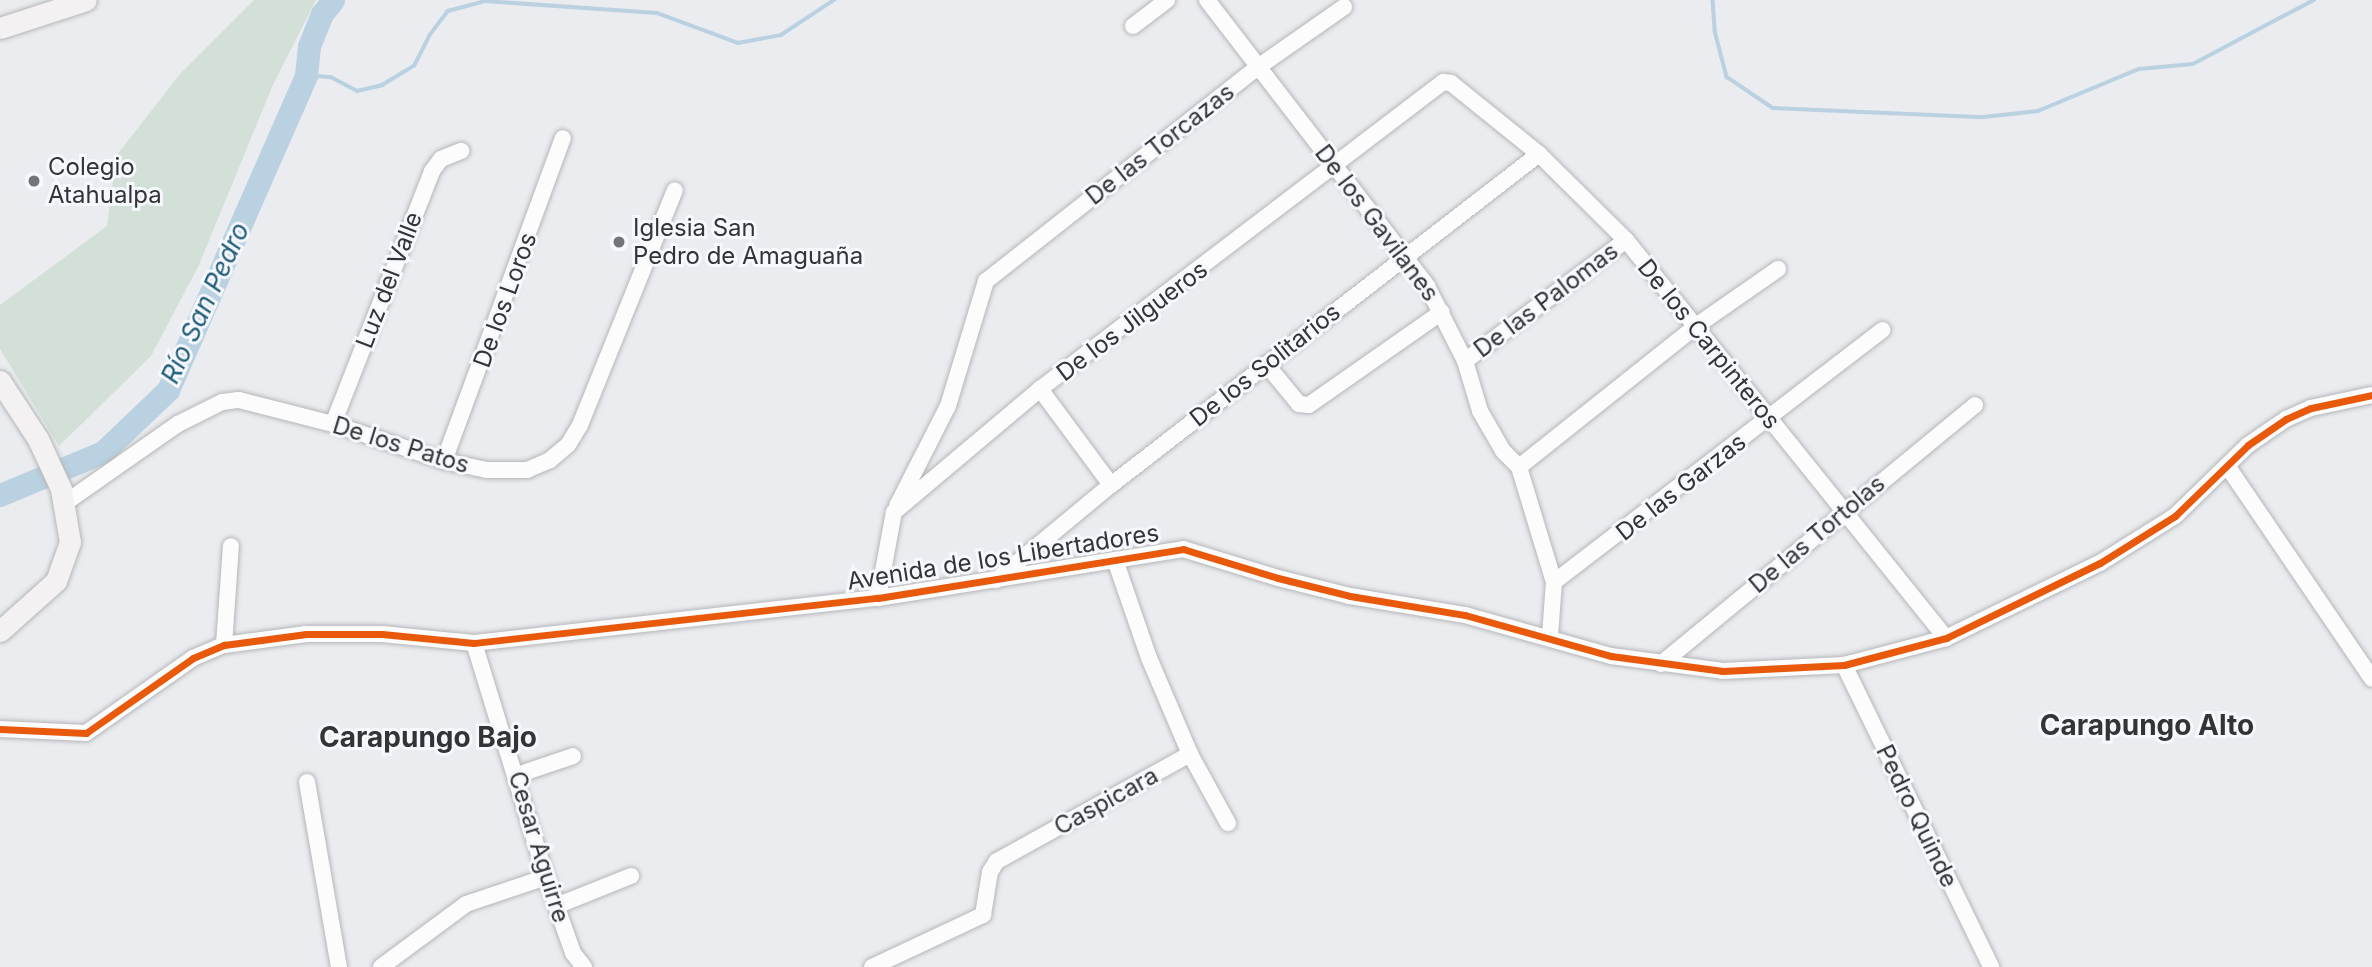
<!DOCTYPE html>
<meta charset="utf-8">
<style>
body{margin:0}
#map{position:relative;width:2372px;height:967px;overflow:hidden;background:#eaecef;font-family:Inter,sans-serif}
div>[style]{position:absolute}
.green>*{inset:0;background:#d2e0d7}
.stream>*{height:3.5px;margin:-1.75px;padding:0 1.75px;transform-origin:1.75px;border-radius:1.75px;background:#b9d1e0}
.river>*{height:23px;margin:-11.5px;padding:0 11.5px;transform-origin:11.5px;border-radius:11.5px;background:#b9d1e0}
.roads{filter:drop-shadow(0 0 2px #b5b6b9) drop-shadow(0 0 2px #b5b6b9)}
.street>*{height:16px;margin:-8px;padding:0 8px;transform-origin:8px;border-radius:8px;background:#fcfcfd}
.secondary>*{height:21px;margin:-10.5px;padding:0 10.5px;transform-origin:10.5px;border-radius:10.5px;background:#f3f1f1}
.cycleway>*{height:7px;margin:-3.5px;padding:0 3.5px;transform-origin:3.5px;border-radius:3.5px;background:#e8590c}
.dots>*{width:19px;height:19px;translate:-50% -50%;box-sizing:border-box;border:4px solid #f6f8fd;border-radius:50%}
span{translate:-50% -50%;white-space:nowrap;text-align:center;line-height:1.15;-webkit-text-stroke:6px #f6f8fd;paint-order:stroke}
.street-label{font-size:24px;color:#333436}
.poi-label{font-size:24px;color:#333436}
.left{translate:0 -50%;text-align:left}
.water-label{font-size:26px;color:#225d79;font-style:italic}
.quarter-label{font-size:28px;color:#333436;font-weight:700}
</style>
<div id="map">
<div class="green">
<div style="clip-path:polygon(254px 0,316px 0,272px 87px,199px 265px,151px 356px,59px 446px,0 349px,0 305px,107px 226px,116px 156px,180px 74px)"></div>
</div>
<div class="stream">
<div style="left:1713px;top:0;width:31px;rotate:86deg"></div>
<div style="left:1715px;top:31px;width:48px;rotate:75.4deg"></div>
<div style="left:1727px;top:77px;width:55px;rotate:34deg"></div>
<div style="left:1773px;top:108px;width:210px;rotate:2.5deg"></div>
<div style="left:1983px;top:117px;width:55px;rotate:-6.2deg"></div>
<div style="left:2038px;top:111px;width:109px;rotate:-22.6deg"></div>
<div style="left:2139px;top:69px;width:54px;rotate:-5.3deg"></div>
<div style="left:2193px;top:64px;width:137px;rotate:-27.9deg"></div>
<div style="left:306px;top:75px;width:25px;rotate:5deg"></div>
<div style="left:331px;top:77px;width:30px;rotate:28deg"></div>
<div style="left:357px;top:91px;width:26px;rotate:-13deg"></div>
<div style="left:382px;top:85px;width:37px;rotate:-31deg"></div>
<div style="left:414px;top:66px;width:34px;rotate:-63deg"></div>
<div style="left:429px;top:36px;width:31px;rotate:-53deg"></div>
<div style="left:448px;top:11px;width:38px;rotate:-15deg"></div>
<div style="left:485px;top:1px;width:172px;rotate:4deg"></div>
<div style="left:657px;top:13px;width:86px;rotate:20.3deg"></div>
<div style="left:738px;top:43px;width:44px;rotate:-10.5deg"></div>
<div style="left:781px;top:35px;width:64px;rotate:-33.4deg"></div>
</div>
<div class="river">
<div style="left:0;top:495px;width:112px;rotate:-22.7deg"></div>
<div style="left:103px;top:452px;width:90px;rotate:-43.6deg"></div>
<div style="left:168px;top:390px;width:344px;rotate:-66.3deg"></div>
<div style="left:306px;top:75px;width:29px;rotate:-84deg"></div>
<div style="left:309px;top:46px;width:35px;rotate:-68deg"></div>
<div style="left:322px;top:14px;width:18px;rotate:-52deg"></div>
</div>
<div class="roads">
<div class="street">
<div style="left:1207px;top:0;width:361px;rotate:52.4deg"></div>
<div style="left:1427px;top:286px;width:84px;rotate:63.1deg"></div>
<div style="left:1465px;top:361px;width:52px;rotate:73.3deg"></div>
<div style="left:1480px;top:411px;width:46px;rotate:60.1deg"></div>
<div style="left:1503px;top:451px;width:23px;rotate:45deg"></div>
<div style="left:1519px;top:467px;width:120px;rotate:73.1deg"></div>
<div style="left:1133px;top:26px;width:43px;rotate:-37.4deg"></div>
<div style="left:1465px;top:361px;width:201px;rotate:-36.9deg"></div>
<div style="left:1266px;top:364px;width:52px;rotate:50.5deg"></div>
<div style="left:1299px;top:404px;width:10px;rotate:6deg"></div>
<div style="left:1309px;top:405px;width:162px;rotate:-35deg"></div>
<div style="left:1040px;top:389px;width:119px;rotate:53.5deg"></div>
<div style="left:333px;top:424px;width:272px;rotate:-68.6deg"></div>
<div style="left:432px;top:171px;width:15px;rotate:-53deg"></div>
<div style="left:441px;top:159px;width:22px;rotate:-22deg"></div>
<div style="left:444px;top:461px;width:344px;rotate:-69.8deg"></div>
<div style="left:1519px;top:467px;width:226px;rotate:-38.5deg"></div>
<div style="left:1696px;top:326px;width:100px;rotate:-34.8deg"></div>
<div style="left:2228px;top:467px;width:256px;rotate:55.8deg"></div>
<div style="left:65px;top:503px;width:138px;rotate:-35deg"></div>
<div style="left:178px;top:424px;width:49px;rotate:-26.6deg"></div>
<div style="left:222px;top:402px;width:17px;rotate:-7deg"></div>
<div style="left:239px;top:400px;width:97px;rotate:14.3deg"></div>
<div style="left:333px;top:424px;width:117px;rotate:18.4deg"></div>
<div style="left:444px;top:461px;width:44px;rotate:11.8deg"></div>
<div style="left:487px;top:470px;width:40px"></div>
<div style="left:527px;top:470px;width:25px;rotate:-23deg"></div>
<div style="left:550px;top:460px;width:23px;rotate:-40deg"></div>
<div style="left:568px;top:445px;width:23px;rotate:-59deg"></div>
<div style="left:580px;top:425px;width:253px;rotate:-68deg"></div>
<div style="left:897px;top:506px;width:112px;rotate:-63deg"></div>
<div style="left:948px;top:406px;width:131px;rotate:-73.1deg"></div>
<div style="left:986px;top:281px;width:346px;rotate:-38.2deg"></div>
<div style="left:1258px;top:67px;width:105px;rotate:-34.9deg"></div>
<div style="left:996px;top:580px;width:149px;rotate:-39.6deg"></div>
<div style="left:1111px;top:485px;width:541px;rotate:-37.72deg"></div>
<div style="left:878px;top:598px;width:87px;rotate:-79.5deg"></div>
<div style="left:894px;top:512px;width:191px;rotate:-40.1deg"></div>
<div style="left:1040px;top:389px;width:507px;rotate:-37.3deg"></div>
<div style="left:1443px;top:82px;width:8px;rotate:7deg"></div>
<div style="left:1451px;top:83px;width:113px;rotate:38.9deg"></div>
<div style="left:1539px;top:154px;width:122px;rotate:44.7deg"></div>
<div style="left:1626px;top:240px;width:511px;rotate:51.2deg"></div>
<div style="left:1550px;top:636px;width:54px;rotate:-85.8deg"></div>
<div style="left:1554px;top:582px;width:414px;rotate:-37.5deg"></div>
<div style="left:474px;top:643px;width:245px;rotate:72.9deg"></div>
<div style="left:546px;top:877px;width:81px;rotate:70.4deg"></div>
<div style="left:573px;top:953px;width:18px;rotate:52deg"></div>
<div style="left:224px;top:645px;width:99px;rotate:-86deg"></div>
<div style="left:1661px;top:664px;width:407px;rotate:-39.5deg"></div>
<div style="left:1844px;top:665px;width:336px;rotate:64deg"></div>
<div style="left:0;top:729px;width:86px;rotate:2.7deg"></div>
<div style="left:86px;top:733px;width:131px;rotate:-35deg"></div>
<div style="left:193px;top:658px;width:34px;rotate:-23deg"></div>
<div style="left:224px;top:645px;width:83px;rotate:-7.6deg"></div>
<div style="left:306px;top:634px;width:76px"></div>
<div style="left:382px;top:634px;width:92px;rotate:5.6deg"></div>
<div style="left:474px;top:643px;width:406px;rotate:-6.4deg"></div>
<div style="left:878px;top:598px;width:309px;rotate:-9.1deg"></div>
<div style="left:1183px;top:549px;width:99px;rotate:17deg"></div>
<div style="left:1278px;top:578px;width:74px;rotate:14deg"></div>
<div style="left:1350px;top:596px;width:117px;rotate:9.4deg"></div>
<div style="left:1465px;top:615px;width:152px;rotate:15.7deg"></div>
<div style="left:1611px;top:656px;width:113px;rotate:7.6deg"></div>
<div style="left:1723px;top:671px;width:121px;rotate:-2.8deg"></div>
<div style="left:1844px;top:665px;width:106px;rotate:-14.8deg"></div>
<div style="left:1946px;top:638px;width:171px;rotate:-26deg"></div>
<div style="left:2100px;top:563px;width:89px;rotate:-32.1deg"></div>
<div style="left:2175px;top:516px;width:102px;rotate:-44.2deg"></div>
<div style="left:2248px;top:445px;width:46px;rotate:-34.4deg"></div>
<div style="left:2286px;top:419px;width:27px;rotate:-24deg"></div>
<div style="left:2311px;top:408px;width:62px;rotate:-12deg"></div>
<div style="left:1190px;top:754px;width:79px;rotate:61.2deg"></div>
<div style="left:517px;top:775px;width:59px;rotate:-18.7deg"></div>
<div style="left:307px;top:782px;width:188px;rotate:80.2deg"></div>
<div style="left:556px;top:906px;width:81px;rotate:-21.8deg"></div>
<div style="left:381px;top:967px;width:106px;rotate:-36.5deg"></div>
<div style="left:466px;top:904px;width:84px;rotate:-18.6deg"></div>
<div style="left:872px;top:967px;width:123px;rotate:-25.1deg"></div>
<div style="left:983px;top:915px;width:44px;rotate:-80.8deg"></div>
<div style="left:990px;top:872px;width:13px;rotate:-58deg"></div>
<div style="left:997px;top:861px;width:221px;rotate:-29deg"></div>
<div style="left:1190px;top:754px;width:104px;rotate:-113.1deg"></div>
<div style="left:1149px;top:658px;width:104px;rotate:-109.1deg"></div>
</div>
<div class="secondary">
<div style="left:0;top:28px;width:90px;rotate:-18deg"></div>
<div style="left:0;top:381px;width:69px;rotate:56.8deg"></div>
<div style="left:38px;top:439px;width:55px;rotate:65.3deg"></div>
<div style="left:61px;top:489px;width:54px;rotate:80.4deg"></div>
<div style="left:70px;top:542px;width:41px;rotate:109.7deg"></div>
<div style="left:56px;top:581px;width:75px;rotate:138.2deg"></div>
</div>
</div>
<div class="cycleway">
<div style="left:0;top:729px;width:86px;rotate:2.7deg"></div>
<div style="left:86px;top:733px;width:131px;rotate:-35deg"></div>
<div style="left:193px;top:658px;width:34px;rotate:-23deg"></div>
<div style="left:224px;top:645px;width:83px;rotate:-7.6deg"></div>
<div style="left:306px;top:634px;width:76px"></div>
<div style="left:382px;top:634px;width:92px;rotate:5.6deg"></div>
<div style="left:474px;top:643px;width:406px;rotate:-6.4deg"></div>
<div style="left:878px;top:598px;width:309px;rotate:-9.1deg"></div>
<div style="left:1183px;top:549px;width:99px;rotate:17deg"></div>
<div style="left:1278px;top:578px;width:74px;rotate:14deg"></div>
<div style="left:1350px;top:596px;width:117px;rotate:9.4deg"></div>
<div style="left:1465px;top:615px;width:152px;rotate:15.7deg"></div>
<div style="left:1611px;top:656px;width:113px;rotate:7.6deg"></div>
<div style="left:1723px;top:671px;width:121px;rotate:-2.8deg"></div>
<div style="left:1844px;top:665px;width:106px;rotate:-14.8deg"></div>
<div style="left:1946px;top:638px;width:171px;rotate:-26deg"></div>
<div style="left:2100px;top:563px;width:89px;rotate:-32.1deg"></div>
<div style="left:2175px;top:516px;width:102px;rotate:-44.2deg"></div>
<div style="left:2248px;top:445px;width:46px;rotate:-34.4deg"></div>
<div style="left:2286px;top:419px;width:27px;rotate:-24deg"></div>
<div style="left:2311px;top:408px;width:62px;rotate:-12deg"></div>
</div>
<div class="dots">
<div style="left:34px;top:181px;background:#737477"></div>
<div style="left:619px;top:242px;background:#737477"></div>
</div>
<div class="street-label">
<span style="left:1160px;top:144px;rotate:-38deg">De las Torcazas</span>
<span style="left:1377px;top:223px;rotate:53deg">De los Gavilanes</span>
<span style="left:389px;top:280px;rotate:-69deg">Luz del Valle</span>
<span style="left:505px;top:300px;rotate:-70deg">De los Loros</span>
<span style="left:1546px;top:300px;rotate:-37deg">De las Palomas</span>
<span style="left:1132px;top:321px;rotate:-37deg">De los Jilgueros</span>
<span style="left:1709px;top:344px;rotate:51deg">De los Carpinteros</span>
<span style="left:1265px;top:365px;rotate:-38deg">De los Solitarios</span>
<span style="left:401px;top:445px;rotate:17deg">De los Patos</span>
<span style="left:1681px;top:487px;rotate:-38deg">De las Garzas</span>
<span style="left:1817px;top:534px;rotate:-40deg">De las Tortolas</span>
<span style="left:1003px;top:557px;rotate:-9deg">Avenida de los Libertadores</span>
<span style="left:1106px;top:801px;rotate:-29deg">Caspicara</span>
<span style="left:1917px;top:816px;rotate:64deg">Pedro Quinde</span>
<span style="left:539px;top:847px;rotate:73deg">Cesar Aguirre</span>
</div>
<div class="poi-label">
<span class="left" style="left:48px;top:181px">Colegio<br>Atahualpa</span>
<span class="left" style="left:633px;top:242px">Iglesia San<br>Pedro de Amaguaña</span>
</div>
<div class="water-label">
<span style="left:205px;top:303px;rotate:-65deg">Río San Pedro</span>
</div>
<div class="quarter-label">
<span style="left:2147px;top:725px">Carapungo Alto</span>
<span style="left:428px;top:737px">Carapungo Bajo</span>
</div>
</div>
